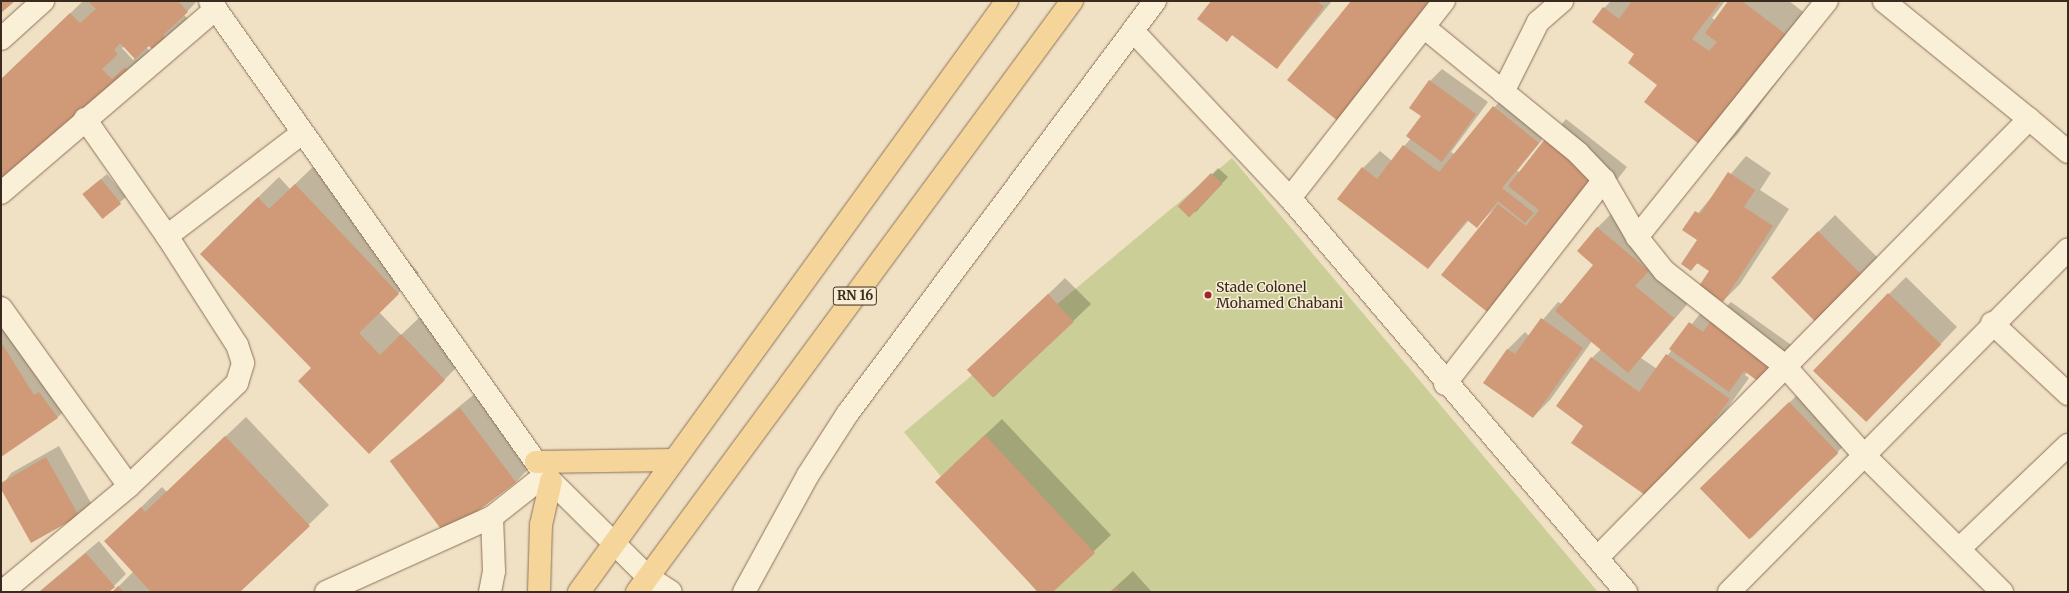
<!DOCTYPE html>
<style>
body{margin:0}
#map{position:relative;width:2069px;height:593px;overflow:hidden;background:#f0e1c4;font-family:Merriweather,serif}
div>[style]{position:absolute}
.green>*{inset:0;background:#cbcf97}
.shadow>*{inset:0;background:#0003;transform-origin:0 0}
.building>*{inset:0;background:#d09978;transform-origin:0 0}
.roads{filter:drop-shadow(0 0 1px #8c7259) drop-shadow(0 0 1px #8c7259)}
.minor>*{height:22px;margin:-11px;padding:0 11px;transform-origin:11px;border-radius:11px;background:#faefd7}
.tertiary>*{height:22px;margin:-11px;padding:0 11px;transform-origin:11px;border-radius:11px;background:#faefd7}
.primary>*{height:22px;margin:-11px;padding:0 11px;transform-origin:11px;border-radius:11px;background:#f5d59a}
.dots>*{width:11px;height:11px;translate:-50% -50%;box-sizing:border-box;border:2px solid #f7ecd4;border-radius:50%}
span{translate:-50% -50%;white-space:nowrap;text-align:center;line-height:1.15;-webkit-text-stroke:3px #f7ecd4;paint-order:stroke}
.shield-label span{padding:1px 3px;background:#f7ecd4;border:1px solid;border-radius:3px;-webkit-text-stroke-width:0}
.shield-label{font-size:13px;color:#3b2b1e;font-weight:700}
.poi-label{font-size:14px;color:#3b2b1e}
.left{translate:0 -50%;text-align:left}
.frame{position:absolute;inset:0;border:2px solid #3b2b1e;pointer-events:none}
</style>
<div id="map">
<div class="green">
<div style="clip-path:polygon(1232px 158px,1598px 592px,1037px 592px,904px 432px)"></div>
</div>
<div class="shadow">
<div style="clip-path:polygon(evenodd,83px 1px,197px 1px,184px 15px,189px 20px,157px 52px,149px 44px,146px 47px,157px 58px,1px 194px,1px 80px,83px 1px,125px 46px,136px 57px,133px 60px,122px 48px,125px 46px)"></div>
<div style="clip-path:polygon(1212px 1px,1332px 1px,1277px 68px,1233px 34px,1227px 41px)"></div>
<div style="clip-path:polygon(1611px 1px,1725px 1px,1712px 18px,1715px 20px,1730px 1px,1789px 1px,1820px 25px,1737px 135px,1716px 156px,1635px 54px,1604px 8px)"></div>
<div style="clip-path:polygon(1442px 69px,1488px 102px,1451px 152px,1454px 154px,1506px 94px,1550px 130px,1517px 171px,1520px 172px,1566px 119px,1627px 167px,1521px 301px,1493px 210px,1477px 226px,1469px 220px,1428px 268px,1363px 168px,1380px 151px,1392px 161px,1411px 138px,1422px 116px,1430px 81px)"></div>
<div style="clip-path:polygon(1746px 156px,1771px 173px,1760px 190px,1789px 209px,1740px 284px,1723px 301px,1710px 271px,1698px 263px,1691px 269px,1698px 240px,1684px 230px)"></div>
<div style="clip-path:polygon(316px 164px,419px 273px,379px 312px,401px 335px,422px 315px,465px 359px,444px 380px,312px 368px,221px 233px,279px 177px,290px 189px)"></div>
<div style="clip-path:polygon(1218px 168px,1228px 177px,1196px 212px,1180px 208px)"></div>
<div style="clip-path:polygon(107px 174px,126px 197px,103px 217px,90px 188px)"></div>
<div style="clip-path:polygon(1614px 211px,1665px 253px,1651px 269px,1690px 301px,1641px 358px,1657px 369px,1706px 306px,1718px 314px,1731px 302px,1797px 349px,1747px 372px,1745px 375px,1749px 378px,1675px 481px,1585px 426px,1592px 358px,1601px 349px,1592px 341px,1550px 400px,1533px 417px,1484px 383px,1508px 349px,1525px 332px,1529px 336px,1558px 302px,1562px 304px,1595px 265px,1597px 228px)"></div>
<div style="left:1835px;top:215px;width:74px;height:88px;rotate:45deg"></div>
<div style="clip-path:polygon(1906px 277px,1957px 327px,1883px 404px,1889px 294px)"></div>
<div style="clip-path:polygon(1065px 278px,1091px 304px,994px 397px,986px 354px)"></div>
<div style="clip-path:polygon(1px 293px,55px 375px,78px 397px,57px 418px,1px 456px)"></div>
<div style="left:1806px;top:386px;width:69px;height:146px;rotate:45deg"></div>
<div style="clip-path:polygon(477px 392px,532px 465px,516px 482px,391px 462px)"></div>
<div style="clip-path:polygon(246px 417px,329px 505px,239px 592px,113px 592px,134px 571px,106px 541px,162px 487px,167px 492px)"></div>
<div style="clip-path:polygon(1002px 419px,1111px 535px,1051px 592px,1039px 592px,953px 465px)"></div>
<div style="clip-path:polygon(59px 446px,91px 503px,79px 515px,1px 487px,11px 473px)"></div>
<div style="clip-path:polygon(99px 541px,126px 574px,108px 592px,39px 592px)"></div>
<div style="clip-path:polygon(1133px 571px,1152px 592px,1110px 592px)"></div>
<div style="clip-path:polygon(1px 572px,4px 577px,1px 580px)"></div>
</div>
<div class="building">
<div style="clip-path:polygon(1px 1px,15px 1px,1px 13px)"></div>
<div style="clip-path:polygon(88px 1px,178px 1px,188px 12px,163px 35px,169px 42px,157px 54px,149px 46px,135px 59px,120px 43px,114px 50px,118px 54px,102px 69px,112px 79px,125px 67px,137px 79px,1px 196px,1px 79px,70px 13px,80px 23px,96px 9px)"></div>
<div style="clip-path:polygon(1211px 1px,1317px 1px,1324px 7px,1277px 69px,1232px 35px,1227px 42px,1197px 19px)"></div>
<div style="clip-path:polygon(1351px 1px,1441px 1px,1344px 126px,1287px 80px)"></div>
<div style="clip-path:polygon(1632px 1px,1721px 1px,1692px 39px,1709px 51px,1717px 42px,1705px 33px,1728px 1px,1742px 1px,1801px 46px,1716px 157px,1644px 102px,1657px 85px,1628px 63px,1634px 54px,1592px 22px,1603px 7px,1619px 19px)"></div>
<div style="clip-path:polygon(1429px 80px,1476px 114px,1442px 162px,1406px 136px,1421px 116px,1409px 108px)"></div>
<div style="clip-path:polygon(1493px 106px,1539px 143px,1502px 188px,1534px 213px,1525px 223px,1498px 201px,1477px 228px,1467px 220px,1428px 269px,1337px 199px,1362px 167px,1377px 179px,1403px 145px,1439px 172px)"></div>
<div style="clip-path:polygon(1545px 139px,1607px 188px,1501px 323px,1441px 275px,1498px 204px,1526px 226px,1539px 210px,1508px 186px)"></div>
<div style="clip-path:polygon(1728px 172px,1755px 190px,1744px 207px,1773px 226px,1723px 302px,1699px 286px,1709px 271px,1697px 263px,1691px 271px,1681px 264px,1697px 240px,1682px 230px,1695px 211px,1700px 214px)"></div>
<div style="left:1211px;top:173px;width:16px;height:47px;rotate:45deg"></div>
<div style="left:101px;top:179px;width:32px;height:24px;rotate:51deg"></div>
<div style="clip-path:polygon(295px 184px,399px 294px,359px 333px,380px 355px,401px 334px,445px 380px,369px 454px,298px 381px,311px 368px,200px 254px,258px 197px,269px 209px)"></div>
<div style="clip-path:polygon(1597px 227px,1649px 271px,1635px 286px,1674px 318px,1628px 373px,1555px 311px,1593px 265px,1577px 251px)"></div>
<div style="left:1818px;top:231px;width:75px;height:66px;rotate:45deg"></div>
<div style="left:1888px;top:293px;width:74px;height:108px;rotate:44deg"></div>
<div style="left:1048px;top:294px;width:38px;height:111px;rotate:47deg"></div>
<div style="clip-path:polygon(1541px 318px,1583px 348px,1533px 418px,1483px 383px,1507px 349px,1515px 354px)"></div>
<div style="clip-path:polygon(1713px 318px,1781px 366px,1766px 387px,1744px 371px,1729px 392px,1669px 349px,1689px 322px,1703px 332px)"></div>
<div style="clip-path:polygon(1px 342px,34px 395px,39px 392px,58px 418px,1px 457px)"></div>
<div style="clip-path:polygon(1666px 354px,1730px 399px,1655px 502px,1571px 443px,1583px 426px,1556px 406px,1591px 357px,1639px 392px)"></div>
<div style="left:1789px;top:402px;width:71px;height:124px;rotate:46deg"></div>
<div style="left:460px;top:408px;width:93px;height:88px;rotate:53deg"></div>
<div style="clip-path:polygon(985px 435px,1095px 553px,1053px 592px,1038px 592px,935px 482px)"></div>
<div style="clip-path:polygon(225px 436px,310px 526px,240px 592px,151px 592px,104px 541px,141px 507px,145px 512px)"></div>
<div style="clip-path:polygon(46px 457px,79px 516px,31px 543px,1px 489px,1px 483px)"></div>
<div style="clip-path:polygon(86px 553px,115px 587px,109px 592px,39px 592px)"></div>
<div style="clip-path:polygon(118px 586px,124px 592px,112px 592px)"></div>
<div style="clip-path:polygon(1116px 587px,1120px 592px,1110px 592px)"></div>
</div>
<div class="roads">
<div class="minor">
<div style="left:1425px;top:28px;width:198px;rotate:39.2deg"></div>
<div style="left:1578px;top:153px;width:37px;rotate:46deg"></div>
<div style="left:1133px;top:31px;width:229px;rotate:46.8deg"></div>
<div style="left:1290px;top:198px;width:518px;rotate:49.54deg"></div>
<div style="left:1px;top:39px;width:57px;rotate:-42.1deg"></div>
<div style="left:1503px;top:92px;width:78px;rotate:-63.4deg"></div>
<div style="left:1538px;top:22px;width:32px;rotate:-41deg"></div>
<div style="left:2029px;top:119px;width:51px;rotate:40.2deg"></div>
<div style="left:1px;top:193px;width:283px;rotate:-40.6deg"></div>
<div style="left:1290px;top:198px;width:250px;rotate:-52deg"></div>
<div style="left:167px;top:236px;width:168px;rotate:-37.3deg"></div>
<div style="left:1637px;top:237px;width:303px;rotate:-51.2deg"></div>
<div style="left:1px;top:308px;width:219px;rotate:54.3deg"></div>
<div style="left:1992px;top:323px;width:104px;rotate:43.1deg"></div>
<div style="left:1445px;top:384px;width:259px;rotate:-52.1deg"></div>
<div style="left:1604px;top:180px;width:66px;rotate:59.9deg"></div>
<div style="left:1637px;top:237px;width:43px;rotate:51.5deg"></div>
<div style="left:1664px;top:271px;width:152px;rotate:38.1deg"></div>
<div style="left:1784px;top:365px;width:119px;rotate:48.4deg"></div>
<div style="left:1863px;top:454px;width:196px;rotate:44.8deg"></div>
<div style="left:1959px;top:549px;width:151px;rotate:-43.7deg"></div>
<div style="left:1597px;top:558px;width:616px;rotate:-45.46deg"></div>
<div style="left:2029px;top:119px;width:187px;rotate:-140.9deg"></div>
<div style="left:2px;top:592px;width:165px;rotate:-39.8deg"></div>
<div style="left:129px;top:486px;width:149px;rotate:-43.6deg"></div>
<div style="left:237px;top:383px;width:21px;rotate:-73deg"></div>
<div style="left:243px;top:363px;width:19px;rotate:-108deg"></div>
<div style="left:237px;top:345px;width:130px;rotate:-122.7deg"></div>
<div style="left:167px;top:236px;width:143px;rotate:-125deg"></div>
<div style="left:326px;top:592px;width:182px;rotate:-24.3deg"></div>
<div style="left:492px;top:517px;width:68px;rotate:-38.4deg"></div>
<div style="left:490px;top:592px;width:21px;rotate:-79deg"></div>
<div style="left:494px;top:571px;width:54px;rotate:-92.1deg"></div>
<div style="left:744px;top:592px;width:133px;rotate:-61.3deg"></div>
<div style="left:808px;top:475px;width:74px;rotate:-57.2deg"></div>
<div style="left:848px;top:413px;width:514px;rotate:-53.31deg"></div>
<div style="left:1729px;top:592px;width:482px;rotate:-45.3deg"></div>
</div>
<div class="tertiary">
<div style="left:210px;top:1px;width:580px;rotate:54.75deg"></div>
<div style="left:545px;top:475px;width:145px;rotate:44.7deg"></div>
<div style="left:648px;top:577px;width:27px;rotate:33deg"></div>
</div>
<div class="primary">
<div style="left:536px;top:462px;width:137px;rotate:-0.8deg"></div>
<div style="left:539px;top:592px;width:67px;rotate:-88.3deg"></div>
<div style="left:541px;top:525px;width:45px;rotate:-77.2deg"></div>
<div style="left:579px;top:592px;width:730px;rotate:-54.09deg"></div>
<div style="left:637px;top:592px;width:734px;rotate:-53.65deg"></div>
</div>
</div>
<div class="dots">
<div style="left:1208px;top:295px;background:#9e262b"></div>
</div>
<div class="shield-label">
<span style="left:855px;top:296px">RN 16</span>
</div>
<div class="poi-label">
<span class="left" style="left:1216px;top:295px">Stade Colonel<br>Mohamed Chabani</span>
</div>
<div class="frame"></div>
</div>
